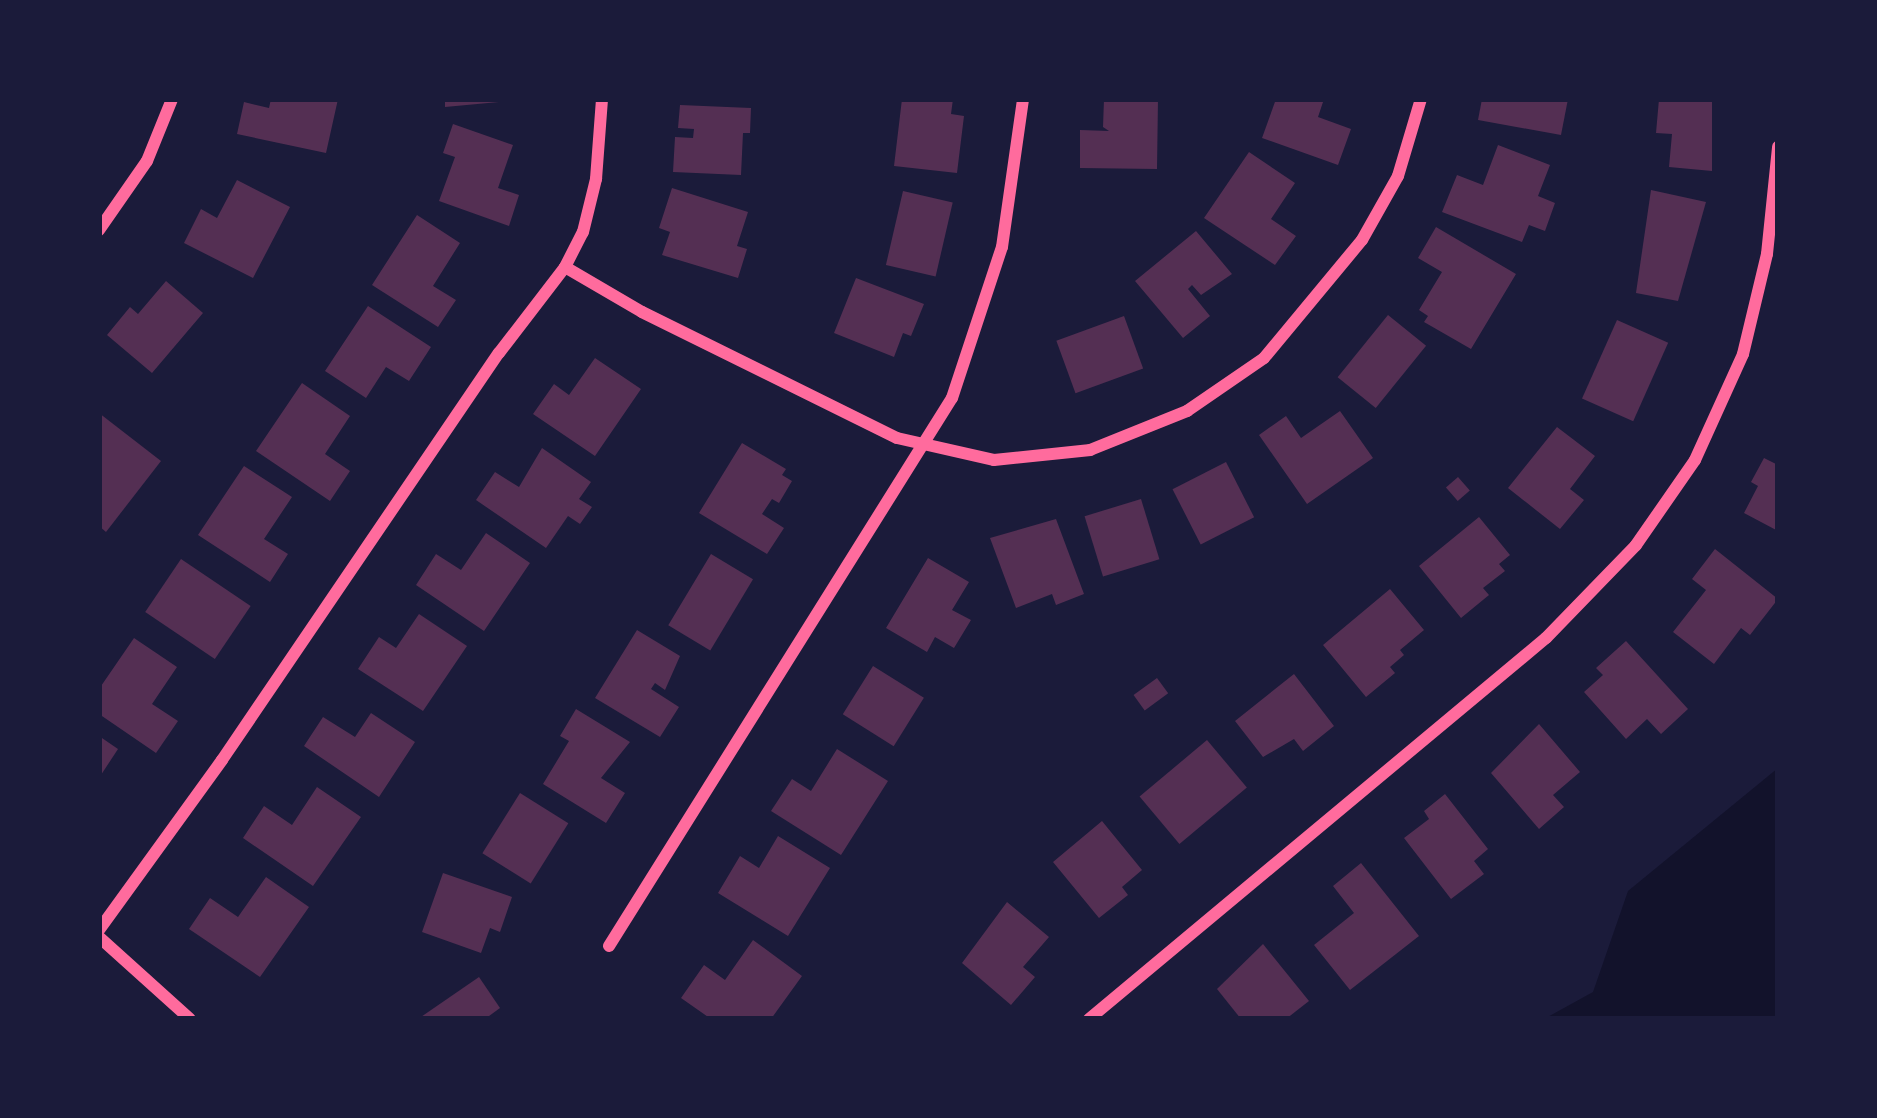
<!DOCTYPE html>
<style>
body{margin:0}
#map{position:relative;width:1877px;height:1118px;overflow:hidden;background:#1b1b3a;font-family:"Roboto Serif",serif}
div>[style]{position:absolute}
.water>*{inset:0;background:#12122b}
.building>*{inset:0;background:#542f53;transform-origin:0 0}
.minor>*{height:12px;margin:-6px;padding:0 6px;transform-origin:6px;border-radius:6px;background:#ff6b9d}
span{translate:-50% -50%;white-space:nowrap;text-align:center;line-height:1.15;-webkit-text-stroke:10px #1b1b3a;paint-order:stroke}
.frame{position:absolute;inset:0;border:102px solid #1b1b3a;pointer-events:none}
</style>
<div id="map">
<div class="water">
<div style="clip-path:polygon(1778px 768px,1778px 1019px,1544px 1019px,1593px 992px,1628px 891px)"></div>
</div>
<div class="building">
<div style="clip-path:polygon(271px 99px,338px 99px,326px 153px,237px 134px,244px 102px,269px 108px)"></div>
<div style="clip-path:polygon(445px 99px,498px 99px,499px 102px,445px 107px)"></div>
<div style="clip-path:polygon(902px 99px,953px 99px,951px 114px,964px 116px,957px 173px,894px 166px)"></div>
<div style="clip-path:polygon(1104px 99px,1158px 99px,1157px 169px,1080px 168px,1080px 130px,1109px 131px,1103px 127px)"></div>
<div style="clip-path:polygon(1276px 99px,1324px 99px,1318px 117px,1351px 129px,1338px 165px,1262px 138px)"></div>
<div style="clip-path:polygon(1482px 99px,1568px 99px,1561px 135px,1478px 120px)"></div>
<div style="clip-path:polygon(1659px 99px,1712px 99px,1712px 171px,1669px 167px,1672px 134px,1656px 133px)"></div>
<div style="clip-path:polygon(680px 105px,751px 108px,750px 133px,743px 133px,741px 175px,673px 172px,675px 137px,693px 138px,694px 129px,678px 128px)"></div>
<div style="clip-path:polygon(453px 124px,513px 145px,498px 188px,519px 195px,509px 226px,439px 201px,455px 157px,443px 153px)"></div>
<div style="clip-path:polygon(1498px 145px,1550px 165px,1538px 196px,1555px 203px,1545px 231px,1529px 225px,1522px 242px,1442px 212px,1457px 175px,1483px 185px)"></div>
<div style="clip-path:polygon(1249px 152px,1295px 183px,1271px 219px,1296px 236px,1275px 265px,1204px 218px)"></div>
<div style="clip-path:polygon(237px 180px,290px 207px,253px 278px,184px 243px,201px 209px,217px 218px)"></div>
<div style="clip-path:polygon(672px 188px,748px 212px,737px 246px,747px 249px,738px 278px,662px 255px,670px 232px,659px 228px)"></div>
<div style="clip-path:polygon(1651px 190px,1706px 202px,1678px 301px,1636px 293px)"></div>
<div style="left:903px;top:191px;width:51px;height:76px;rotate:13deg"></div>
<div style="clip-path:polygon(417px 215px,460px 243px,433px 286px,456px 300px,438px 327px,372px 285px)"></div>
<div style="clip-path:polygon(1436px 227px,1516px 274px,1471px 349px,1424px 322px,1428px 316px,1419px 310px,1442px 272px,1418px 258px)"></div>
<div style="clip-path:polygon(1196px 231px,1232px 274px,1201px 295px,1192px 285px,1188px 289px,1210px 316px,1183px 338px,1135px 281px)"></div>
<div style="clip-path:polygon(856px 278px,924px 304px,911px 336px,903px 333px,894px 357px,834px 333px)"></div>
<div style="clip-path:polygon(166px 281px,203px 313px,152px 373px,107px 335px,130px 307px,138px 314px)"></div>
<div style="clip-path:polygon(368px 306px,431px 347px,409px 381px,386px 367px,366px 398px,325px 371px)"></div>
<div style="left:1388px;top:315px;width:49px;height:80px;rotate:39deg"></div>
<div style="left:1124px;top:316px;width:56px;height:72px;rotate:70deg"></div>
<div style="left:1617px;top:320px;width:56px;height:86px;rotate:24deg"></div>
<div style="clip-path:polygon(595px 358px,641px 389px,595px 456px,533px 414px,554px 384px,569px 395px)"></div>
<div style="clip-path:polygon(302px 383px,350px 416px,325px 454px,350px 471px,330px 501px,256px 451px)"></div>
<div style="clip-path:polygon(1340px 411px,1373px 458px,1307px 504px,1259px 435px,1286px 416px,1301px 438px)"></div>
<div style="clip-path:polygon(99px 413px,161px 461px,106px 532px,99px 526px)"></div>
<div style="clip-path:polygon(1557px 427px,1595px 456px,1570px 489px,1584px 500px,1560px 529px,1508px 488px)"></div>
<div style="clip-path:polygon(742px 443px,786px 469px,782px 475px,792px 481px,779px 503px,772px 499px,762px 514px,784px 528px,767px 554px,699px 513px)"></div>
<div style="clip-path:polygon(542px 448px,591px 482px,579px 499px,592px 507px,580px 524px,568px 516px,546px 548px,476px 500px,495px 472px,519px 487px)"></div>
<div style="clip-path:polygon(1764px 458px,1778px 465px,1778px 531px,1744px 513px,1758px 486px,1751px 482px)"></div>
<div style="left:1226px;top:462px;width:62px;height:60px;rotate:63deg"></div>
<div style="clip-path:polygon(244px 466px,292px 497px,264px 539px,288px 554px,270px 582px,198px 535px)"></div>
<div style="left:1458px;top:477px;width:18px;height:16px;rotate:49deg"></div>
<div style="left:1141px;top:499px;width:63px;height:59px;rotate:73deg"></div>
<div style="clip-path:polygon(1479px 517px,1510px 555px,1499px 564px,1505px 571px,1483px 588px,1489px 595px,1461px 618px,1419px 566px)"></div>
<div style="clip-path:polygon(1056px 519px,1084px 594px,1056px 605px,1052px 594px,1016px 608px,990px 538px)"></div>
<div style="clip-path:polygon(486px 533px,530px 563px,484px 631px,416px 585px,436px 554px,461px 570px)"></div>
<div style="clip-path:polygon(1715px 549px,1778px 599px,1750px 635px,1741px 628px,1714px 664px,1673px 632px,1706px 590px,1692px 579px)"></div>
<div style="left:711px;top:554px;width:49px;height:83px;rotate:31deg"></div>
<div style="clip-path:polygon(928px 558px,969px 582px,952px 610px,971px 620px,954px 648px,935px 637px,927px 652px,886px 628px)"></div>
<div style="left:181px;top:559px;width:84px;height:64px;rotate:34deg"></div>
<div style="clip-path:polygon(1390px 589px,1424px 630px,1400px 650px,1404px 655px,1390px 667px,1395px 673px,1366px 697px,1323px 645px)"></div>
<div style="clip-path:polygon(419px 614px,467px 646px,423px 711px,358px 669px,379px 637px,396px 648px)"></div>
<div style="clip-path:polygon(637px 630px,680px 656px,665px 690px,655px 683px,651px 689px,679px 707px,660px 737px,595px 698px)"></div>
<div style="clip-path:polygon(134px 638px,177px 667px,152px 704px,178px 721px,156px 753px,99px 714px,99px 689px)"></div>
<div style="clip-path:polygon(1626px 641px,1688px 709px,1661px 734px,1647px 719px,1626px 739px,1584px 692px,1603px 675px,1596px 668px)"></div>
<div style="left:873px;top:666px;width:60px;height:57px;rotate:32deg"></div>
<div style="clip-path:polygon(1294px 674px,1334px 726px,1303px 751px,1294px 739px,1263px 757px,1235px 721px)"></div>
<div style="left:1157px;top:678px;width:19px;height:29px;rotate:54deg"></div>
<div style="clip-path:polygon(576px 709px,630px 742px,601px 778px,625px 793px,606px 823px,543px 784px,569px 741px,560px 736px)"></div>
<div style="clip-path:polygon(371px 713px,415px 742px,379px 797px,304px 746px,323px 717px,355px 737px)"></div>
<div style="clip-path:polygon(1539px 724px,1580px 772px,1553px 795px,1564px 807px,1539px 829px,1491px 773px)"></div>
<div style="clip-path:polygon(99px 736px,118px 749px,99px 778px)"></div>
<div style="left:1207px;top:740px;width:62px;height:88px;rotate:50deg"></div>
<div style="clip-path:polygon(837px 749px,888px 781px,841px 855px,771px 811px,792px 779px,811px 791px)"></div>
<div style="clip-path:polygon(317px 787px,361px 817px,313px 886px,243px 838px,264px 806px,292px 825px)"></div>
<div style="left:520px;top:793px;width:57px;height:71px;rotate:32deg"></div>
<div style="clip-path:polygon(1445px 794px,1488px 849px,1474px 861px,1484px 874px,1451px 899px,1404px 838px,1429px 819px,1424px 811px)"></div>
<div style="clip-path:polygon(1102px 821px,1142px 870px,1122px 887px,1128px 895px,1099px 918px,1053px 862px)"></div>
<div style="clip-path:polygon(778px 836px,830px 868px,788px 936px,718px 893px,740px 856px,759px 868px)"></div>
<div style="clip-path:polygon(1361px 863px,1419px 936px,1350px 990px,1314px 945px,1354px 913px,1333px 886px)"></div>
<div style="clip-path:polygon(443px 873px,512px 897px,500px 932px,490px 928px,481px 953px,422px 932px)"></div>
<div style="clip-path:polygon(266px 877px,309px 907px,260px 977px,189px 929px,210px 898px,238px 917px)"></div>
<div style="clip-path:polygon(1007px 902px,1049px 937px,1023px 967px,1035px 977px,1011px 1005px,962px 963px)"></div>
<div style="clip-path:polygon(753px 940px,802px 976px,771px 1019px,711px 1019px,681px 998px,704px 965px,725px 980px)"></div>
<div style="clip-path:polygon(1263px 944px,1309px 1001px,1286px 1019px,1241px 1019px,1217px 989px)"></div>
<div style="clip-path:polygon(479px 977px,500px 1008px,485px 1019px,418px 1019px)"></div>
</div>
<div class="minor">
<div style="left:99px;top:230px;width:84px;rotate:-55.2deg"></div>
<div style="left:147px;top:161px;width:67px;rotate:-68deg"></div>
<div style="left:565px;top:267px;width:89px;rotate:30.3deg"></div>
<div style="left:642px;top:312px;width:284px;rotate:26.3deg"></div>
<div style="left:897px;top:438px;width:99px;rotate:12.8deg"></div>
<div style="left:994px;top:460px;width:97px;rotate:-5.9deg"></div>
<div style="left:1090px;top:450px;width:105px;rotate:-21.9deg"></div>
<div style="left:1187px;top:411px;width:93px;rotate:-34.5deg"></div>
<div style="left:1264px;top:358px;width:153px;rotate:-50.3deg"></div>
<div style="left:1362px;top:240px;width:73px;rotate:-60.6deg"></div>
<div style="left:1398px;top:176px;width:80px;rotate:-73.4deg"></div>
<div style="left:99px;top:930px;width:210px;rotate:-54.1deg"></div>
<div style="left:222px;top:760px;width:492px;rotate:-55.8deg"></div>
<div style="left:499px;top:353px;width:108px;rotate:-52.5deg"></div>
<div style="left:565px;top:267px;width:39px;rotate:-63deg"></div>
<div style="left:583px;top:232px;width:55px;rotate:-76.2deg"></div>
<div style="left:596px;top:179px;width:80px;rotate:-85.7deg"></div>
<div style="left:99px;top:937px;width:122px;rotate:42deg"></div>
<div style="left:609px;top:946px;width:646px;rotate:-57.96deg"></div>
<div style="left:952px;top:398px;width:159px;rotate:-71.7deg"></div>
<div style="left:1002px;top:247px;width:149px;rotate:-81.9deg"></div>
<div style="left:1089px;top:1019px;width:595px;rotate:-39.82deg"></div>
<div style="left:1546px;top:638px;width:129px;rotate:-45.9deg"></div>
<div style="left:1636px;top:545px;width:103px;rotate:-55.2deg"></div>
<div style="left:1695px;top:460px;width:116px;rotate:-65.6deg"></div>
<div style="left:1743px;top:354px;width:103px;rotate:-76.5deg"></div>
<div style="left:1767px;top:254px;width:108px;rotate:-84.1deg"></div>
</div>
<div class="frame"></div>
</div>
